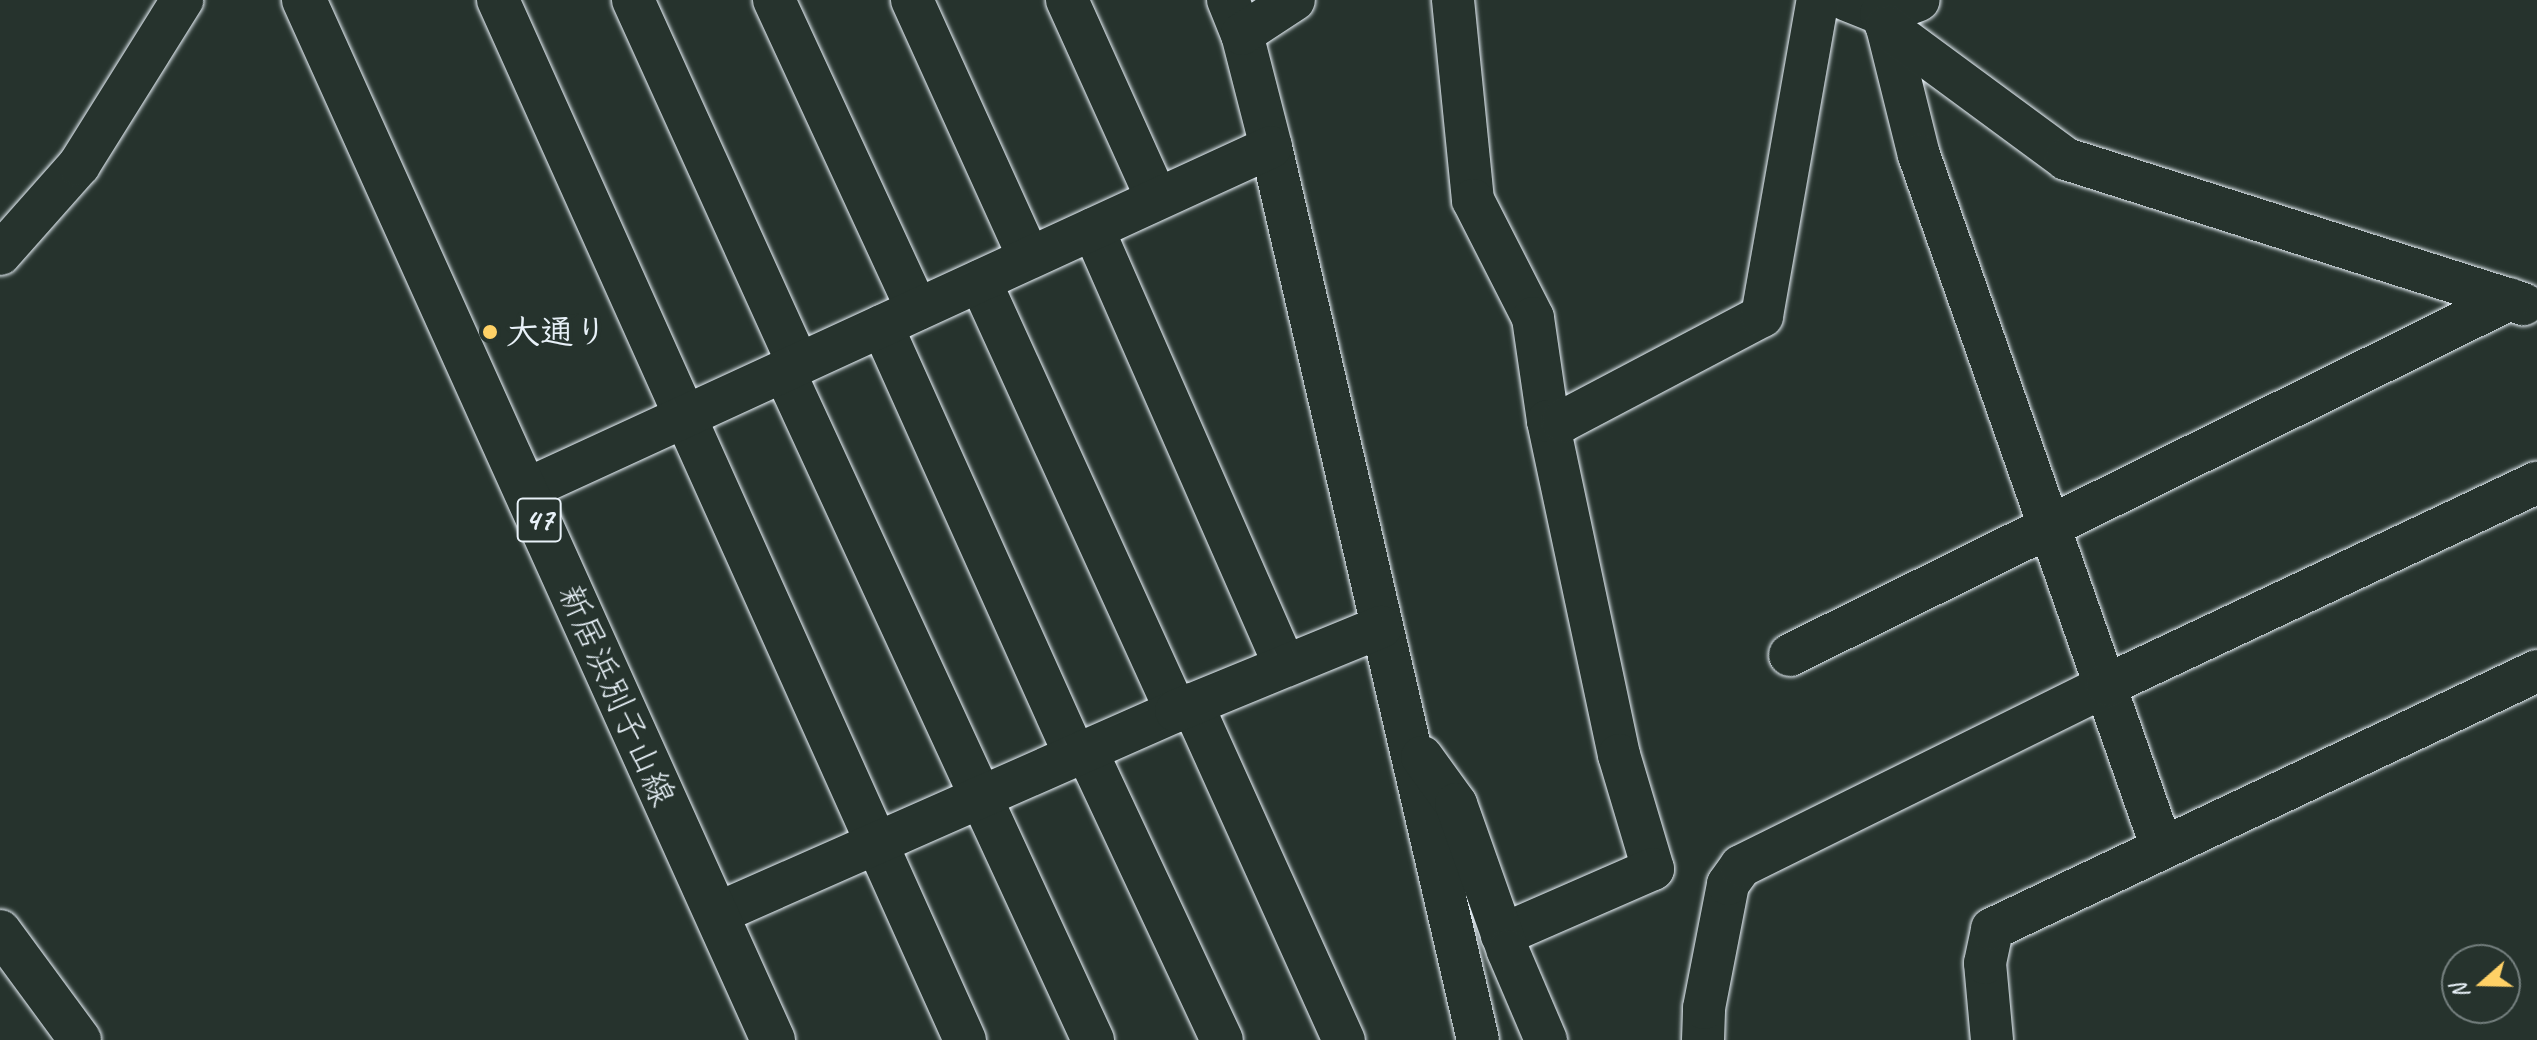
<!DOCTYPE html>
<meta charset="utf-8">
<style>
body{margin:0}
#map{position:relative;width:2537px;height:1040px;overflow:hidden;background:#26332d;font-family:Caveat,"Klee One",sans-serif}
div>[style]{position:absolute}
.roads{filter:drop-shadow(0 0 2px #e8f1f8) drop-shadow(0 0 2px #e8f1f8)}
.minor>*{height:42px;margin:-21px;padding:0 21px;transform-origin:21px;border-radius:21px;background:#26332d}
.major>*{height:44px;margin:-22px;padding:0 22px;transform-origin:22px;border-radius:22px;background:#26332d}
.dots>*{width:22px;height:22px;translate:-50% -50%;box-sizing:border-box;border:4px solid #26332d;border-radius:50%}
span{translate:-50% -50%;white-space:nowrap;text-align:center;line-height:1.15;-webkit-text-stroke:8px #26332d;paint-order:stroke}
.shield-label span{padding:2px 6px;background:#26332d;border:2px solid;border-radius:6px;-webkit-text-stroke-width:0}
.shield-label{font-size:32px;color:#e8f1f8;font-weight:700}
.poi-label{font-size:34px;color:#e8f1f8;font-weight:700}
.left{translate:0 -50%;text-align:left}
.street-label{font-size:34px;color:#e8f1f8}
.north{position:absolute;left:2441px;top:944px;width:80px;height:80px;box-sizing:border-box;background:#26332d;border:2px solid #747f7e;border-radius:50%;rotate:250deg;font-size:22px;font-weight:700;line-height:32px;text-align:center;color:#e8f1f8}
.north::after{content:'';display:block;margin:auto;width:28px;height:36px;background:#ffd166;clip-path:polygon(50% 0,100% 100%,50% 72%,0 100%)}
</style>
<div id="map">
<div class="roads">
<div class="minor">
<div style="left:498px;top:0;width:1140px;rotate:65.82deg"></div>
<div style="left:633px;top:0;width:400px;rotate:65.6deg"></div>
<div style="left:774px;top:0;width:341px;rotate:65.2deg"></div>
<div style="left:912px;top:0;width:283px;rotate:65.6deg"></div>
<div style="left:1067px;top:0;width:218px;rotate:65.7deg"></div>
<div style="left:1228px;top:0;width:37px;rotate:68deg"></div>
<div style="left:1242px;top:34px;width:117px;rotate:75.6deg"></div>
<div style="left:1271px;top:147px;width:917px;rotate:76.95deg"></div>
<div style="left:1453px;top:0;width:201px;rotate:84.3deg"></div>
<div style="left:1473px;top:200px;width:132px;rotate:63deg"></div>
<div style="left:1533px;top:318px;width:104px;rotate:81.7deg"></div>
<div style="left:1548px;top:421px;width:341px;rotate:78deg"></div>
<div style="left:1619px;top:755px;width:119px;rotate:73.4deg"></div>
<div style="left:1653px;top:869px;width:165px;rotate:156.4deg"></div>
<div style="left:1847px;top:0;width:37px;rotate:22deg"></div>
<div style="left:1881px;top:14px;width:14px;rotate:65deg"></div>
<div style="left:1887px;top:27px;width:132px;rotate:76deg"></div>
<div style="left:1919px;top:155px;width:734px;rotate:70.68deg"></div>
<div style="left:1881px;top:14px;width:40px;rotate:-20.2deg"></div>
<div style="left:1887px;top:27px;width:222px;rotate:36.4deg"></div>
<div style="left:2066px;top:159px;width:480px;rotate:17.6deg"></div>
<div style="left:1242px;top:34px;width:62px;rotate:-33.2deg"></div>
<div style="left:1093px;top:229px;width:477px;rotate:66.3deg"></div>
<div style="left:0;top:254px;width:119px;rotate:-48.4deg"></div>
<div style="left:79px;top:165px;width:195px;rotate:-58deg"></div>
<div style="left:980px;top:281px;width:473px;rotate:65.5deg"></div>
<div style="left:882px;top:326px;width:470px;rotate:65.8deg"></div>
<div style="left:784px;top:371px;width:737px;rotate:65.21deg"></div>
<div style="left:1548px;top:421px;width:15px"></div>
<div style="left:1563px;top:421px;width:225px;rotate:-27.8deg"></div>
<div style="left:1762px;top:316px;width:321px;rotate:-80deg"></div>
<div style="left:525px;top:490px;width:821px;rotate:-24.69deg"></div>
<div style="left:1790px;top:655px;width:803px;rotate:-26.31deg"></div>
<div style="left:1192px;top:704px;width:369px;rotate:65.7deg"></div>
<div style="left:1086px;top:750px;width:320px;rotate:64.9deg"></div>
<div style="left:1422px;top:757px;width:58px;rotate:54.1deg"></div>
<div style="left:1456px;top:804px;width:156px;rotate:70.5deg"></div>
<div style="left:1508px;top:951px;width:97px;rotate:66.9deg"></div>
<div style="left:716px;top:914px;width:503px;rotate:-23.81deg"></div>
<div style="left:1176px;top:711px;width:222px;rotate:-22.3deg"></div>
<div style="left:0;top:931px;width:135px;rotate:53.7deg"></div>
<div style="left:1703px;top:1040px;width:32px;rotate:-88deg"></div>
<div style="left:1704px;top:1008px;width:126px;rotate:-79deg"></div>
<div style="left:1728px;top:884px;width:22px;rotate:-54deg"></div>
<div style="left:1741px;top:866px;width:408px;rotate:-26.3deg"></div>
<div style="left:2107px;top:685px;width:475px;rotate:-25.2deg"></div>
<div style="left:1992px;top:1040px;width:77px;rotate:-95.2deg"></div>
<div style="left:1985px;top:963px;width:35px;rotate:-78deg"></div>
<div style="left:1992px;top:929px;width:603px;rotate:-25.33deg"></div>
</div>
<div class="major">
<div style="left:304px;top:0;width:1141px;rotate:65.73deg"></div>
</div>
</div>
<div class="dots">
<div style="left:490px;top:332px;background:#ffd166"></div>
</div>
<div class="shield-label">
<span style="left:539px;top:520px">47</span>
</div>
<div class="poi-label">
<span class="left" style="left:506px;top:332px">大通り</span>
</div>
<div class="street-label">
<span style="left:617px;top:695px;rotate:66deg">新居浜別子山線</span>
</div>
<div class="north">N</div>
</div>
